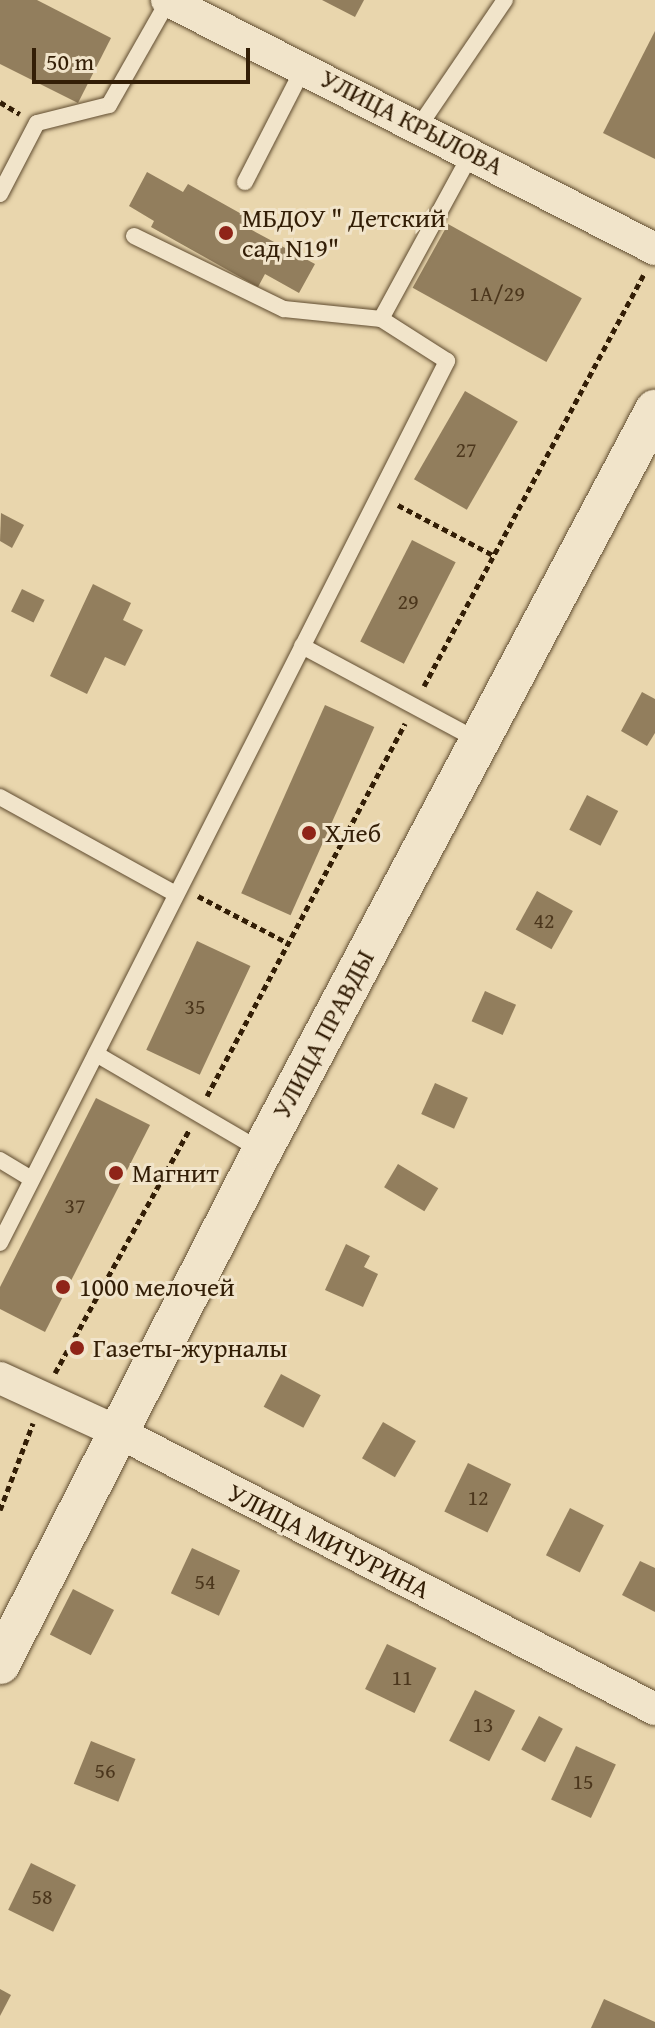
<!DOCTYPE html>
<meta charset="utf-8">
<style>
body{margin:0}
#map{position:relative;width:655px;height:2028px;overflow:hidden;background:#e9d6ad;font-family:"Gentium Book Plus",serif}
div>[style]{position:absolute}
.building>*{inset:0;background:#927e5d;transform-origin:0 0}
.path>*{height:5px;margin-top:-2.5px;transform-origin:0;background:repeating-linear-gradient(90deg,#331e06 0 6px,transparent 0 10px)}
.roads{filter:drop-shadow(0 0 2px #604c30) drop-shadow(0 0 2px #604c30)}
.service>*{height:16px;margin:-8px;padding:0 8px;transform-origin:8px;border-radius:8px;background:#f1e4ca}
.minor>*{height:32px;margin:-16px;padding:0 16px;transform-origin:16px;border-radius:16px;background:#f1e4ca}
.tertiary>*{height:40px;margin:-20px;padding:0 20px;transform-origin:20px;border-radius:20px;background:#f1e4ca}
.dots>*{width:22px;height:22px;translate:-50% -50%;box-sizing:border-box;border:4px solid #f1e4ca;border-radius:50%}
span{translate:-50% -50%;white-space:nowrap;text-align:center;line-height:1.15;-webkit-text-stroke:6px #f1e4ca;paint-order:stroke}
.number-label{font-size:22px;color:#4b361c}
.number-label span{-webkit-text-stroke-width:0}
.street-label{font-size:26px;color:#331e06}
.poi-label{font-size:26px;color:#331e06}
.left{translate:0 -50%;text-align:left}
.scale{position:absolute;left:32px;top:48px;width:218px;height:36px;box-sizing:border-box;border:4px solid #331e06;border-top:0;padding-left:10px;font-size:24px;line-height:28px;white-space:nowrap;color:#331e06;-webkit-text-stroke:6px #f1e4ca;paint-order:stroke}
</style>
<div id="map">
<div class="building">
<div style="clip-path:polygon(0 0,37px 0,111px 38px,78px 103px,0 64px)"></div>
<div style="clip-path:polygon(322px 0,364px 0,355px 17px)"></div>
<div style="clip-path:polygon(655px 31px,655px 159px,603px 133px)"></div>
<div style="clip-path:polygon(147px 172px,183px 192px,188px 184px,254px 221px,250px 229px,315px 264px,299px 293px,265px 274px,258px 287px,151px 227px,154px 221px,129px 206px)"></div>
<div style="left:448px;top:224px;width:153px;height:73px;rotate:29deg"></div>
<div style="left:465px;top:391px;width:61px;height:102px;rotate:30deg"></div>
<div style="clip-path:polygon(1px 513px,24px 525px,12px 548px,0 541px)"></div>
<div style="left:412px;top:540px;width:49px;height:114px;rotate:27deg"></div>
<div style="clip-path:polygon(93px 584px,131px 603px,123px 620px,143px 630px,125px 666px,105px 657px,87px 694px,50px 676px)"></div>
<div style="left:22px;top:589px;width:25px;height:25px;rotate:26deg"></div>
<div style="clip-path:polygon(642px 692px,655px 699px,655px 733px,647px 746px,621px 731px)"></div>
<div style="left:325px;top:705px;width:54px;height:206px;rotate:24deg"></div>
<div style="left:587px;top:795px;width:35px;height:39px;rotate:27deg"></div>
<div style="left:537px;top:891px;width:41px;height:44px;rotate:29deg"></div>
<div style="left:197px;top:941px;width:59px;height:120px;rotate:25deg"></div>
<div style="left:485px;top:991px;width:34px;height:33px;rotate:24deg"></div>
<div style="left:435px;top:1083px;width:36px;height:34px;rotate:24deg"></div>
<div style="clip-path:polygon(96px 1098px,150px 1125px,45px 1332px,0 1309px,0 1287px)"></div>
<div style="left:398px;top:1164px;width:47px;height:27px;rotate:31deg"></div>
<div style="clip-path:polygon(346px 1244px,370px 1256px,364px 1267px,378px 1274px,363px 1307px,325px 1290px)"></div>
<div style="left:281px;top:1374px;width:45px;height:37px;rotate:28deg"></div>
<div style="left:383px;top:1422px;width:38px;height:42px;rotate:30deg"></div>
<div style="left:468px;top:1463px;width:48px;height:54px;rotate:26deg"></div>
<div style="left:570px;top:1508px;width:38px;height:53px;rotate:27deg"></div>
<div style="left:192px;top:1548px;width:53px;height:50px;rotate:25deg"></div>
<div style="clip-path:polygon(640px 1561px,655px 1568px,655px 1612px,622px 1595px)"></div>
<div style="left:73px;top:1589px;width:46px;height:51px;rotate:27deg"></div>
<div style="left:387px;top:1644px;width:55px;height:50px;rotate:26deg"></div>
<div style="left:475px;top:1690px;width:45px;height:57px;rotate:27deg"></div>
<div style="left:539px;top:1716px;width:27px;height:38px;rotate:28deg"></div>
<div style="left:91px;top:1741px;width:48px;height:46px;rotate:22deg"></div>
<div style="left:576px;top:1746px;width:44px;height:59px;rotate:25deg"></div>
<div style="left:31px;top:1863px;width:50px;height:52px;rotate:26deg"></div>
<div style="clip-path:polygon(0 1989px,11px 1995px,0 2016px)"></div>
<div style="clip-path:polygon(604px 1999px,655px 2022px,655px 2028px,591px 2028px)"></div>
</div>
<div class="path">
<div style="left:0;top:102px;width:23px;rotate:31deg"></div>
<div style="left:398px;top:505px;width:107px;rotate:27.8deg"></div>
<div style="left:424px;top:686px;width:466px;rotate:-61.9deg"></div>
<div style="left:198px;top:896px;width:99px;rotate:27.6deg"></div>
<div style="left:207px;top:1096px;width:422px;rotate:-62deg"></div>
<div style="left:55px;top:1373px;width:277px;rotate:-61.1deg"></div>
<div style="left:0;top:1510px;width:93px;rotate:-69.2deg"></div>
</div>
<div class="roads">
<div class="service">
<div style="left:420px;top:125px;width:151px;rotate:-55.8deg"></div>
<div style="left:245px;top:182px;width:129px;rotate:-62.8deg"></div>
<div style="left:0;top:194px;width:80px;rotate:-62.5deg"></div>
<div style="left:37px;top:123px;width:74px;rotate:-14deg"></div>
<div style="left:109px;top:105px;width:120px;rotate:-60.4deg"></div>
<div style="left:134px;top:236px;width:167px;rotate:26deg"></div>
<div style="left:284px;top:309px;width:98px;rotate:5.9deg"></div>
<div style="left:302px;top:646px;width:201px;rotate:28.2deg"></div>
<div style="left:0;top:797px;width:201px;rotate:28.9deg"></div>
<div style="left:96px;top:1054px;width:192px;rotate:30.3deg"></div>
<div style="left:0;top:1160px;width:37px;rotate:31deg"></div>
<div style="left:0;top:1243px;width:989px;rotate:-63.12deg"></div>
<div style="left:447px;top:361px;width:78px;rotate:-147.5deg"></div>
<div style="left:381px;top:319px;width:190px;rotate:-61.4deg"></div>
</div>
<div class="minor">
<div style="left:167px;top:0;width:548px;rotate:27.03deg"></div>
<div style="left:0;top:1378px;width:132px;rotate:24.6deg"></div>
<div style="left:120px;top:1433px;width:602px;rotate:27.29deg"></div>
</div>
<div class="tertiary">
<div style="left:0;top:1664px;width:576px;rotate:-62.95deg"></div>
<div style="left:262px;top:1151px;width:839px;rotate:-62.06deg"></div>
</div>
</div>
<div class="dots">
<div style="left:226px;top:233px;background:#8f2418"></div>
<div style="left:309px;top:833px;background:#8f2418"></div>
<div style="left:116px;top:1173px;background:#8f2418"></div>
<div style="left:63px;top:1287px;background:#8f2418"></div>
<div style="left:77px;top:1348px;background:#8f2418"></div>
</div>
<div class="number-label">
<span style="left:497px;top:294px">1А/29</span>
<span style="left:466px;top:450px">27</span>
<span style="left:408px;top:602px">29</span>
<span style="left:544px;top:921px">42</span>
<span style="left:195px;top:1007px">35</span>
<span style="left:75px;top:1206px">37</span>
<span style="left:478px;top:1498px">12</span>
<span style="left:205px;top:1582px">54</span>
<span style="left:402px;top:1678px">11</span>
<span style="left:483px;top:1725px">13</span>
<span style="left:105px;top:1771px">56</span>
<span style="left:583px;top:1782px">15</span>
<span style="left:42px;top:1897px">58</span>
</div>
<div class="street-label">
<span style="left:412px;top:122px;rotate:27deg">УЛИЦА КРЫЛОВА</span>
<span style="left:323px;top:1034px;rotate:-62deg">УЛИЦА ПРАВДЫ</span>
<span style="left:329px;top:1541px;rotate:27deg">УЛИЦА МИЧУРИНА</span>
</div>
<div class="poi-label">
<span class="left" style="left:242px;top:233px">МБДОУ " Детский<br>сад N19"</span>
<span class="left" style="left:325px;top:833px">Хлеб</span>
<span class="left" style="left:132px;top:1173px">Магнит</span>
<span class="left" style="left:79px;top:1287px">1000 мелочей</span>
<span class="left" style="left:93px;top:1348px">Газеты-журналы</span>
</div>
<div class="scale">50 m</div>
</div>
